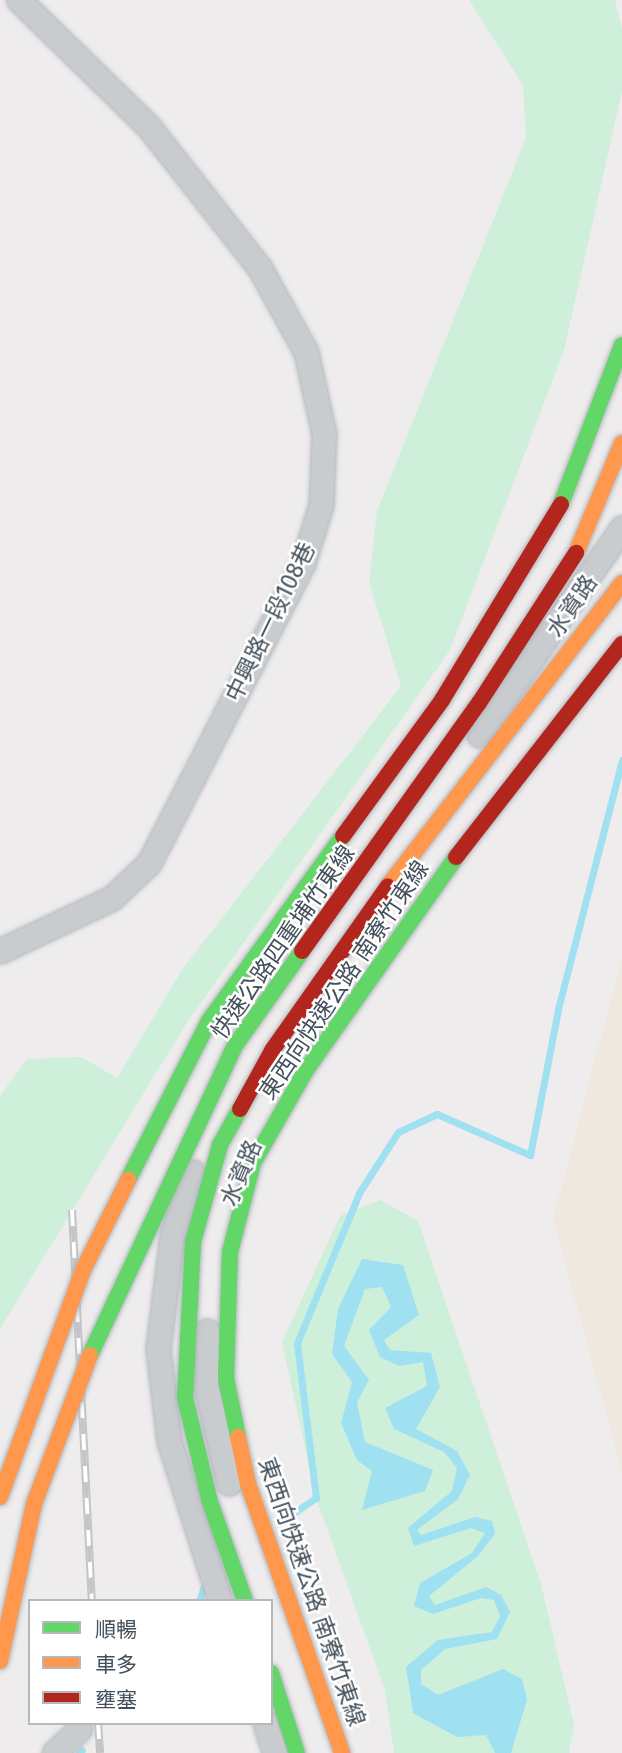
<!DOCTYPE html>
<meta charset="utf-8">
<style>
body{margin:0}
#map{position:relative;width:622px;height:1753px;overflow:hidden;background:#eeecec;font-family:"Fira Sans","Noto Sans TC",sans-serif}
div>[style]{position:absolute}
.green>*{inset:0;background:#ceefda}
.sand>*{inset:0;background:#eee8df}
.water>*{inset:0;background:#a0e1f1}
.stream>*{height:7px;margin:-3.5px;padding:0 3.5px;transform-origin:3.5px;border-radius:3.5px;background:#a0e1f1}
.roads{filter:drop-shadow(0 0 2px #b1b6bd) drop-shadow(0 0 2px #b1b6bd)}
.street>*{height:23px;margin:-11.5px;padding:0 11.5px;transform-origin:11.5px;border-radius:11.5px;background:#c9ccce}
.fast>*{height:16px;margin:-8px;padding:0 8px;transform-origin:8px;border-radius:8px;background:#63d668}
.slow>*{height:16px;margin:-8px;padding:0 8px;transform-origin:8px;border-radius:8px;background:#ff974d}
.jam>*{height:16px;margin:-8px;padding:0 8px;transform-origin:8px;border-radius:8px;background:#b3261e}
.rail>*{height:8px;margin-top:-4px;transform-origin:0;background:repeating-linear-gradient(90deg,#fff 0 16px,#c3c5c7 0 32px);box-sizing:border-box;border-block:2px solid #c3c5c7}
.bridges{filter:drop-shadow(0 0 2px #b1b6bd) drop-shadow(0 0 2px #b1b6bd)}
.fast-bridge>*{height:16px;margin:-8px;padding:0 8px;transform-origin:8px;border-radius:8px;background:#63d668}
.slow-bridge>*{height:16px;margin:-8px;padding:0 8px;transform-origin:8px;border-radius:8px;background:#ff974d}
.jam-bridge>*{height:16px;margin:-8px;padding:0 8px;transform-origin:8px;border-radius:8px;background:#b3261e}
span{translate:-50% -50%;white-space:nowrap;text-align:center;line-height:1.15;-webkit-text-stroke:5px #fff;paint-order:stroke}
.street-label{font-size:23px;color:#43505b}
.legend{position:absolute;left:28px;top:1599px;width:245px;height:126px;box-sizing:border-box;background:#fff;border:2px solid #b4b9bd;margin:0;padding:9px 12px;list-style:none;font-size:21px;color:#43505b}
.legend li{display:flex;align-items:center;gap:14px;height:35px}
.legend b{width:35px;border:2px solid #b4b9bd}
</style>
<div id="map">
<div class="green">
<div style="clip-path:polygon(469px 0,615px 0,622px 29px,622px 91px,564px 350px,450px 650px,184px 1027px,0 1329px,0 1096px,27px 1059px,81px 1057px,117px 1078px,182px 970px,401px 686px,369px 582px,377px 511px,526px 138px,523px 85px)"></div>
<div style="clip-path:polygon(380px 1200px,418px 1221px,541px 1584px,574px 1725px,569px 1753px,394px 1753px,385px 1690px,316px 1498px,282px 1342px,340px 1216px)"></div>
</div>
<div class="sand">
<div style="clip-path:polygon(622px 957px,622px 1472px,553px 1219px)"></div>
</div>
<div class="water">
<div style="clip-path:polygon(362px 1259px,403px 1265px,419px 1315px,384px 1340px,390px 1350px,431px 1353px,440px 1387px,416px 1429px,457px 1451px,470px 1475px,458px 1499px,417px 1530px,421px 1535px,475px 1517px,492px 1521px,495px 1534px,477px 1557px,429px 1596px,435px 1605px,486px 1587px,501px 1595px,510px 1612px,497px 1639px,445px 1649px,421px 1670px,421px 1684px,438px 1695px,503px 1669px,522px 1679px,527px 1700px,511px 1753px,495px 1753px,486px 1735px,457px 1737px,413px 1713px,406px 1667px,438px 1640px,492px 1632px,500px 1616px,494px 1600px,481px 1598px,433px 1614px,414px 1606px,420px 1583px,472px 1553px,485px 1533px,471px 1528px,414px 1546px,408px 1528px,452px 1491px,457px 1468px,444px 1452px,394px 1429px,385px 1408px,427px 1386px,423px 1362px,399px 1366px,380px 1357px,369px 1330px,391px 1307px,382px 1287px,365px 1289px,344px 1346px,369px 1380px,357px 1402px,365px 1442px,433px 1470px,425px 1491px,362px 1510px,372px 1471px,357px 1460px,341px 1423px,352px 1382px,332px 1354px,338px 1309px)"></div>
</div>
<div class="stream">
<div style="left:286px;top:1518px;width:36px;rotate:-34deg"></div>
<div style="left:316px;top:1498px;width:156px;rotate:-97deg"></div>
<div style="left:297px;top:1343px;width:162px;rotate:-67.5deg"></div>
<div style="left:359px;top:1193px;width:72px;rotate:-57.4deg"></div>
<div style="left:398px;top:1132px;width:43px;rotate:-24.8deg"></div>
<div style="left:437px;top:1114px;width:102px;rotate:23.8deg"></div>
<div style="left:530px;top:1155px;width:149px;rotate:-79.1deg"></div>
<div style="left:558px;top:1009px;width:257px;rotate:-75.6deg"></div>
<div style="left:199px;top:1601px;width:13px;rotate:-72deg"></div>
<div style="left:79px;top:1753px;width:4px;rotate:-45deg"></div>
</div>
<div class="roads">
<div class="street">
<div style="left:479px;top:735px;width:252px;rotate:-55.4deg"></div>
<div style="left:0;top:951px;width:124px;rotate:-25.3deg"></div>
<div style="left:112px;top:898px;width:51px;rotate:-43.4deg"></div>
<div style="left:149px;top:863px;width:337px;rotate:-62.8deg"></div>
<div style="left:303px;top:563px;width:61px;rotate:-72.8deg"></div>
<div style="left:321px;top:505px;width:71px;rotate:-87.6deg"></div>
<div style="left:324px;top:434px;width:84px;rotate:-102.4deg"></div>
<div style="left:306px;top:352px;width:97px;rotate:-118.9deg"></div>
<div style="left:259px;top:267px;width:178px;rotate:-128.2deg"></div>
<div style="left:149px;top:127px;width:182px;rotate:-135.7deg"></div>
<div style="left:193px;top:1172px;width:67px;rotate:108.2deg"></div>
<div style="left:172px;top:1236px;width:114px;rotate:97.1deg"></div>
<div style="left:158px;top:1349px;width:93px;rotate:83.2deg"></div>
<div style="left:169px;top:1441px;width:168px;rotate:72.3deg"></div>
<div style="left:207px;top:1331px;width:55px;rotate:91deg"></div>
<div style="left:206px;top:1386px;width:100px;rotate:76.7deg"></div>
<div style="left:265px;top:1723px;width:32px;rotate:72deg"></div>
<div style="left:54px;top:1753px;width:35px;rotate:-43deg"></div>
</div>
<div class="fast">
<div style="left:238px;top:1437px;width:60px;rotate:-101.5deg"></div>
<div style="left:226px;top:1378px;width:126px;rotate:-88.2deg"></div>
<div style="left:230px;top:1252px;width:92px;rotate:-75.5deg"></div>
<div style="left:253px;top:1163px;width:107px;rotate:-60.3deg"></div>
<div style="left:306px;top:1070px;width:261px;rotate:-54.8deg"></div>
<div style="left:271px;top:1673px;width:84px;rotate:72deg"></div>
</div>
<div class="slow">
<div style="left:238px;top:1437px;width:48px;rotate:78deg"></div>
<div style="left:248px;top:1484px;width:285px;rotate:70.7deg"></div>
</div>
<div class="jam">
<div style="left:456px;top:857px;width:270px;rotate:-52.1deg"></div>
</div>
</div>
<div class="rail">
<div style="left:72px;top:1210px;width:392px;rotate:87.1deg"></div>
<div style="left:98px;top:1723px;width:30px;rotate:86deg"></div>
</div>
<div class="bridges">
<div class="fast-bridge">
<div style="left:561px;top:504px;width:170px;rotate:-69deg"></div>
<div style="left:240px;top:1109px;width:41px;rotate:119.1deg"></div>
<div style="left:220px;top:1145px;width:101px;rotate:105.6deg"></div>
<div style="left:193px;top:1242px;width:156px;rotate:92.9deg"></div>
<div style="left:185px;top:1398px;width:107px;rotate:76.5deg"></div>
<div style="left:210px;top:1502px;width:105px;rotate:70.5deg"></div>
<div style="left:128px;top:1180px;width:178px;rotate:-63deg"></div>
<div style="left:209px;top:1021px;width:228px;rotate:-54.1deg"></div>
<div style="left:90px;top:1355px;width:344px;rotate:-64.9deg"></div>
<div style="left:236px;top:1044px;width:114px;rotate:-54.6deg"></div>
</div>
<div class="slow-bridge">
<div style="left:576px;top:553px;width:119px;rotate:-67.3deg"></div>
<div style="left:388px;top:886px;width:383px;rotate:-52.3deg"></div>
<div style="left:0;top:1497px;width:242px;rotate:-69.9deg"></div>
<div style="left:83px;top:1270px;width:101px;rotate:-63.4deg"></div>
<div style="left:0;top:1661px;width:161px;rotate:-77.8deg"></div>
<div style="left:34px;top:1504px;width:159px;rotate:-69.4deg"></div>
</div>
<div class="jam-bridge">
<div style="left:343px;top:836px;width:168px;rotate:-53.9deg"></div>
<div style="left:442px;top:700px;width:229px;rotate:-58.7deg"></div>
<div style="left:302px;top:951px;width:305px;rotate:-54.5deg"></div>
<div style="left:479px;top:703px;width:179px;rotate:-57.1deg"></div>
<div style="left:240px;top:1109px;width:68px;rotate:-61.2deg"></div>
<div style="left:273px;top:1049px;width:199px;rotate:-54.8deg"></div>
</div>
</div>
<div class="street-label">
<span style="left:572px;top:606px;rotate:-56deg">水資路</span>
<span style="left:270px;top:622px;rotate:-64deg">中興路一段108巷</span>
<span style="left:283px;top:942px;rotate:-55deg">快速公路四重埔竹東線</span>
<span style="left:344px;top:980px;rotate:-56deg">東西向快速公路 南寮竹東線</span>
<span style="left:241px;top:1173px;rotate:-67deg">水資路</span>
<span style="left:312px;top:1592px;rotate:71deg">東西向快速公路 南寮竹東線</span>
</div>
<ul class="legend">
<li><b style="height:9px;background:#63d668"></b>順暢</li>
<li><b style="height:9px;background:#ff974d"></b>車多</li>
<li><b style="height:9px;background:#b3261e"></b>壅塞</li>
</ul>
</div>
